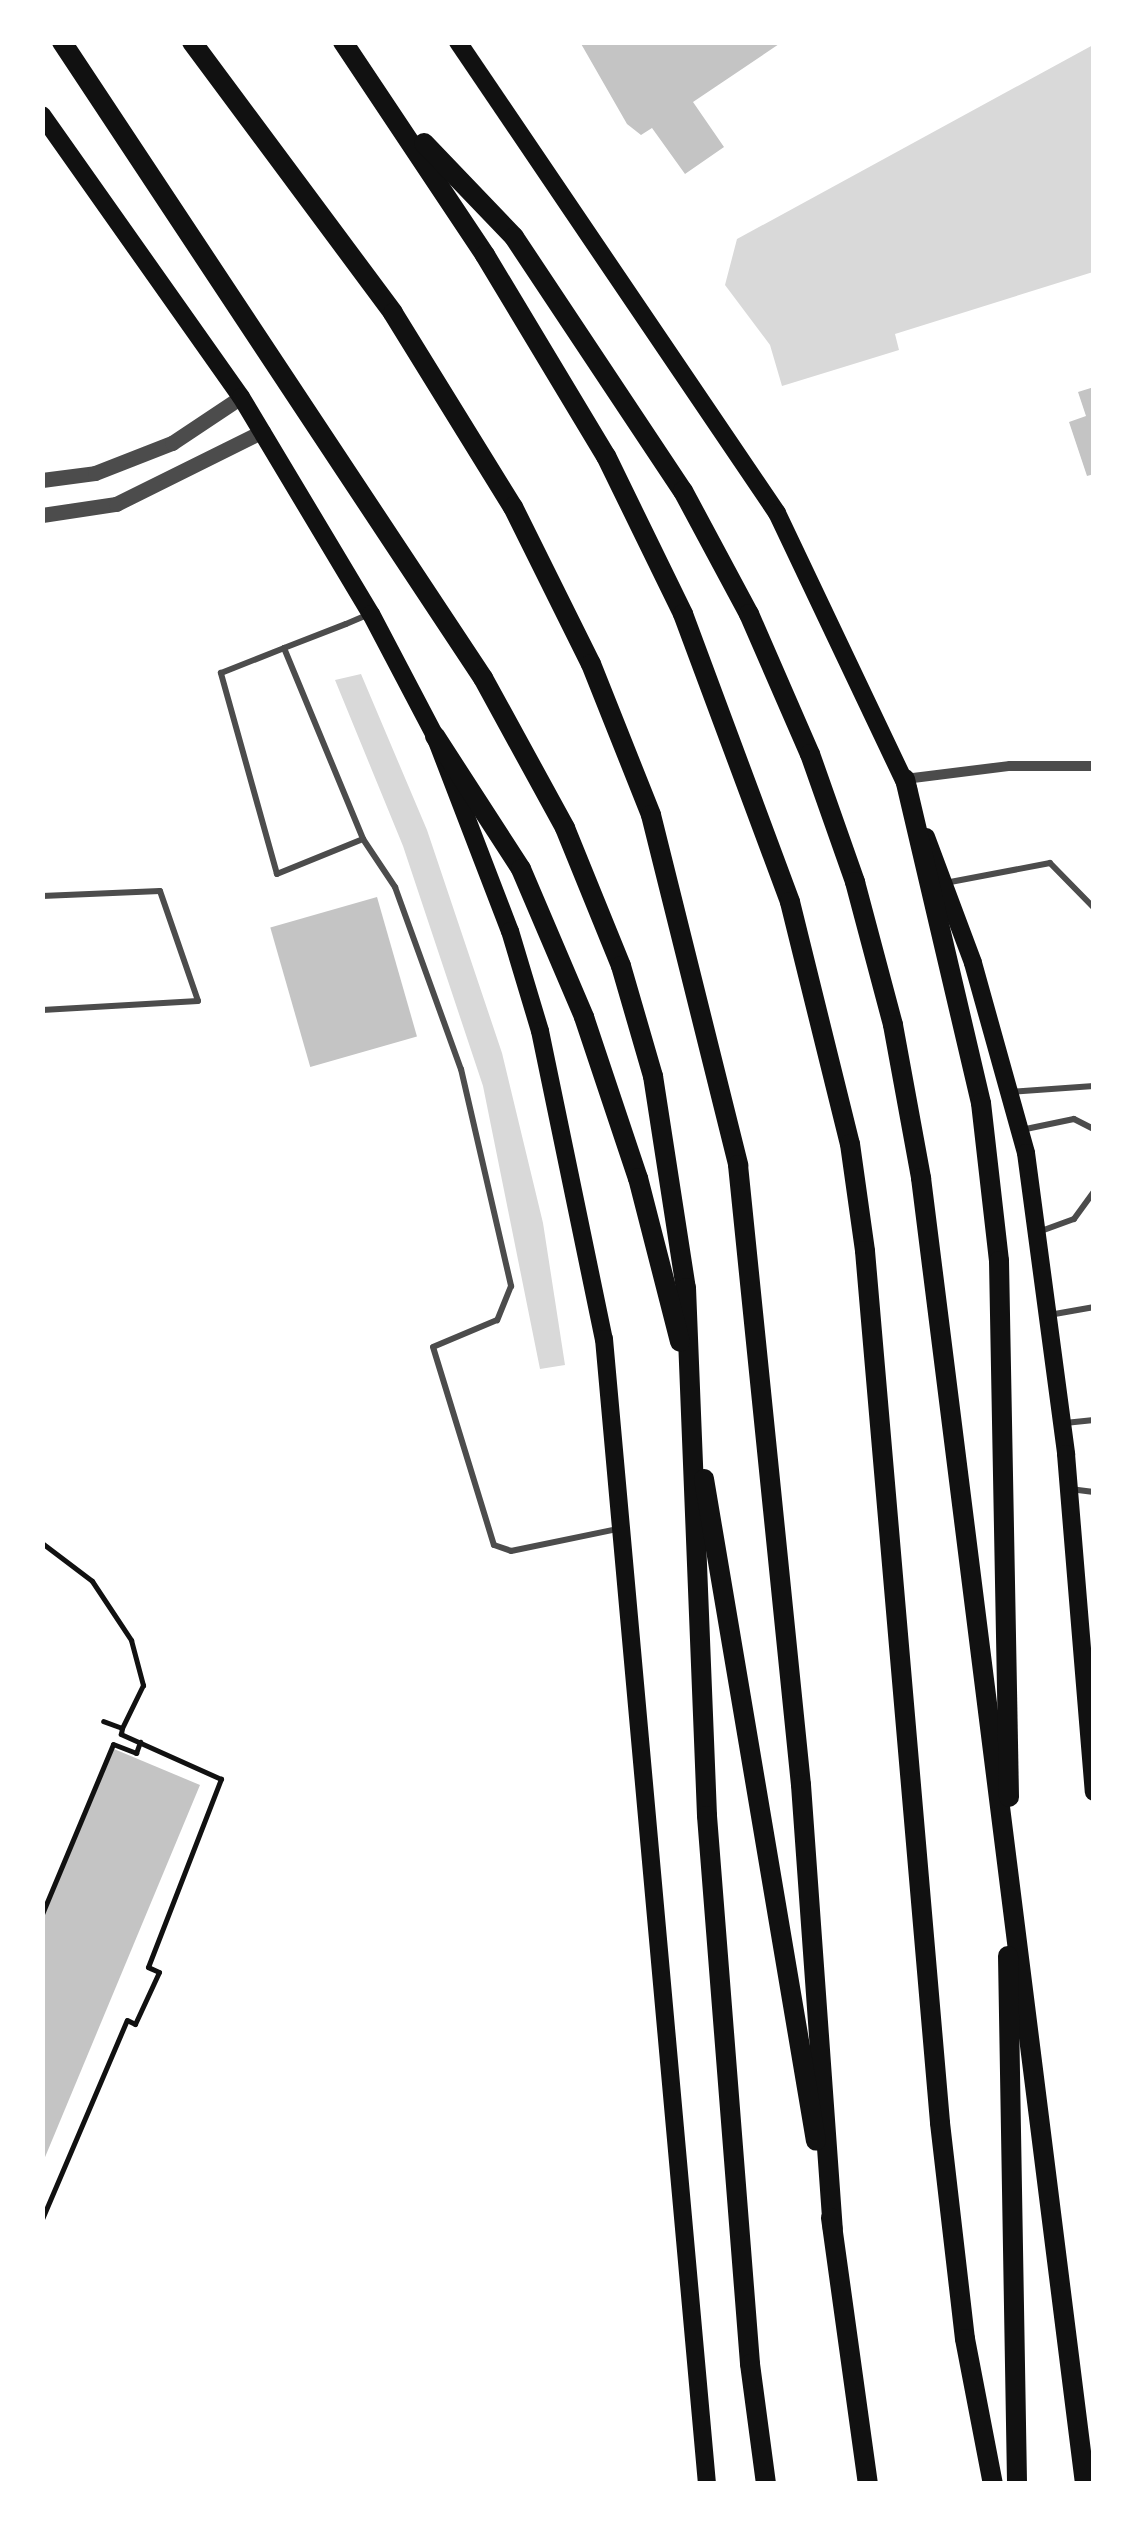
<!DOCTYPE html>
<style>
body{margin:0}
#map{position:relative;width:1136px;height:2526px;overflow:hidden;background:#fff;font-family:"DejaVu Sans",sans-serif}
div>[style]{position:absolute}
.water>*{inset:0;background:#d9d9d9}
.building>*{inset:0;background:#c4c4c4;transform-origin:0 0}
.path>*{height:5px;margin:-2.5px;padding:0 2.5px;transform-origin:2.5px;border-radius:2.5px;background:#111}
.service>*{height:6px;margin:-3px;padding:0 3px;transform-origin:3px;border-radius:3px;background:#4c4c4c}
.minor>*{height:10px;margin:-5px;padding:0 5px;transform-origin:5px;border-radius:5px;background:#4c4c4c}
.tertiary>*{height:15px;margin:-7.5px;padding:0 7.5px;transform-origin:7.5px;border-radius:7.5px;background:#4c4c4c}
.secondary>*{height:18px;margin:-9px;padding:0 9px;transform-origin:9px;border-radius:9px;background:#111}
.motorway>*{height:20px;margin:-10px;padding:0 10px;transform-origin:10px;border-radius:10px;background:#111}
span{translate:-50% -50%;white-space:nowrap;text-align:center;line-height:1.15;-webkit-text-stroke:8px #fff;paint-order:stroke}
.frame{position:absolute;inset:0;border:45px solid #fff;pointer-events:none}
</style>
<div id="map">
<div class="water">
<div style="clip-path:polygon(1093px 45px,1093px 272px,895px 334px,899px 350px,782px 386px,770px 345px,725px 285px,737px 239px)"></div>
<div style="clip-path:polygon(361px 674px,427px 830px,502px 1053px,543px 1223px,565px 1365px,540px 1369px,483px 1086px,403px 846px,335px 680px)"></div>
</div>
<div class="building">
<div style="clip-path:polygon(580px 42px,782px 42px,693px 102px,724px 147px,685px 174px,652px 128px,641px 135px,627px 124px)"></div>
<div style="clip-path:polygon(1094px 387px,1094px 474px,1087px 476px,1069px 422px,1086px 416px,1078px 392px)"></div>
<div style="left:377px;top:897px;width:145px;height:111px;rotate:74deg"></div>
<div style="clip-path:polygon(114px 1749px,200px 1785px,43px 2162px,42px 1921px)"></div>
</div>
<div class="path">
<div style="left:42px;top:1543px;width:63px;rotate:37.2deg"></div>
<div style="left:92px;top:1581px;width:71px;rotate:56.5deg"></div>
<div style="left:131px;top:1640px;width:47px;rotate:75.1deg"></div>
<div style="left:143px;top:1685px;width:48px;rotate:116deg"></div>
<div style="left:122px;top:1728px;width:20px;rotate:-160deg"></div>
<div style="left:42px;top:1914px;width:184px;rotate:-67.3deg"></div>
<div style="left:113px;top:1744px;width:25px;rotate:21deg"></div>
<div style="left:136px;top:1753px;width:12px;rotate:-70deg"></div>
<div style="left:42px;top:2219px;width:216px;rotate:-66.9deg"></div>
<div style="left:127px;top:2020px;width:9px;rotate:27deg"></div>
<div style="left:135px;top:2024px;width:57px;rotate:-65.2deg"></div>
<div style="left:159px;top:1972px;width:12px;rotate:-156deg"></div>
<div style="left:148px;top:1967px;width:202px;rotate:-68.8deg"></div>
<div style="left:221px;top:1779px;width:110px;rotate:-155.8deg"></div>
<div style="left:121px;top:1734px;width:6px;rotate:-81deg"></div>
</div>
<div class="service">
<div style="left:284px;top:648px;width:207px;rotate:67.5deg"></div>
<div style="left:363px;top:839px;width:93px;rotate:157.9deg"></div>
<div style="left:277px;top:874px;width:209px;rotate:-105.6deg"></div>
<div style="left:221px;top:673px;width:68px;rotate:-21.6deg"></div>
<div style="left:284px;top:648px;width:66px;rotate:-21.2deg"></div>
<div style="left:346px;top:624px;width:26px;rotate:-23deg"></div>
<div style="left:363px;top:839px;width:58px;rotate:56.3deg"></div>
<div style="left:395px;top:887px;width:194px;rotate:70.1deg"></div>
<div style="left:461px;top:1069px;width:223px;rotate:77deg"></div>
<div style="left:511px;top:1286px;width:37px;rotate:112deg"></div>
<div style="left:497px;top:1320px;width:69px;rotate:157.1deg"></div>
<div style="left:433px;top:1347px;width:207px;rotate:72.9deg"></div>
<div style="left:494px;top:1545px;width:18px;rotate:19deg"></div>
<div style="left:511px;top:1551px;width:108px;rotate:-11.7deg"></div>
<div style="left:945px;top:883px;width:107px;rotate:-10.8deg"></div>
<div style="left:1050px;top:863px;width:63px;rotate:45.6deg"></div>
<div style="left:42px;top:896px;width:118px;rotate:-2.4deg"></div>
<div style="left:160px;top:891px;width:116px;rotate:70.9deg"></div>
<div style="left:198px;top:1001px;width:156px;rotate:176.7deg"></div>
<div style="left:1010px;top:1092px;width:84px;rotate:-4.1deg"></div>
<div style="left:1021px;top:1130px;width:54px;rotate:-11.7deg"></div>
<div style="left:1074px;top:1119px;width:22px;rotate:27deg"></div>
<div style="left:1041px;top:1231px;width:35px;rotate:-20deg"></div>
<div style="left:1074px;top:1219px;width:34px;rotate:-54deg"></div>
<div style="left:1049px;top:1315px;width:46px;rotate:-10.1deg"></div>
<div style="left:1065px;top:1423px;width:29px;rotate:-6deg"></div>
<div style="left:1070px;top:1489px;width:24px;rotate:7deg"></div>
</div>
<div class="minor">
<div style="left:905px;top:779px;width:106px;rotate:-7.1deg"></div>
<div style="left:1010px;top:766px;width:84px"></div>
</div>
<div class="tertiary">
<div style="left:42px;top:480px;width:53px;rotate:-7.5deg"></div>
<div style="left:95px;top:473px;width:83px;rotate:-21.3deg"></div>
<div style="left:172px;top:443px;width:83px;rotate:-33.7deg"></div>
<div style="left:42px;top:515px;width:75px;rotate:-8.5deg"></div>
<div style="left:116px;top:504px;width:164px;rotate:-26.4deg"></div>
</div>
<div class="secondary">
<div style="left:458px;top:42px;width:569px;rotate:55.89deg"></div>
<div style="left:777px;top:513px;width:306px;rotate:64.6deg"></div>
<div style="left:42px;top:115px;width:345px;rotate:54.8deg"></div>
<div style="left:241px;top:397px;width:253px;rotate:59.1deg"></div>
<div style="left:371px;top:614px;width:138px;rotate:62.3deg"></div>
<div style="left:435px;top:736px;width:209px;rotate:69deg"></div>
<div style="left:510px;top:931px;width:104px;rotate:73.3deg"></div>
<div style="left:540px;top:1031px;width:315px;rotate:78.3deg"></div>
<div style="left:604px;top:1339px;width:1150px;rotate:84.86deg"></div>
<div style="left:926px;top:837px;width:134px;rotate:69.5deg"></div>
<div style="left:973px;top:963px;width:197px;rotate:74.4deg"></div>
<div style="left:1026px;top:1153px;width:304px;rotate:82.4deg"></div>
<div style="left:1066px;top:1454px;width:339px;rotate:85.3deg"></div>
</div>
<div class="motorway">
<div style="left:62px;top:42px;width:763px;rotate:56.5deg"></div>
<div style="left:483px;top:678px;width:171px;rotate:61.3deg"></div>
<div style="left:565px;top:828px;width:149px;rotate:67.9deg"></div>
<div style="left:621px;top:966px;width:115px;rotate:73.8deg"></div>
<div style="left:653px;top:1076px;width:215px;rotate:81.2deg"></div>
<div style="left:686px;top:1288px;width:528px;rotate:87.72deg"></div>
<div style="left:707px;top:1816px;width:550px;rotate:85.51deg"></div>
<div style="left:750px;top:2364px;width:121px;rotate:82.4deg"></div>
<div style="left:192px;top:42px;width:337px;rotate:53.4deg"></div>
<div style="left:393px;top:313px;width:228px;rotate:58.3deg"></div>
<div style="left:513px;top:507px;width:175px;rotate:63.6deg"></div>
<div style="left:591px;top:664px;width:162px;rotate:68.3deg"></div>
<div style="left:651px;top:815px;width:361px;rotate:76deg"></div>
<div style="left:738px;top:1165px;width:623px;rotate:84.2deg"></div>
<div style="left:801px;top:1785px;width:445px;rotate:85.9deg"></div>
<div style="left:343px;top:42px;width:256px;rotate:56.3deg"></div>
<div style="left:485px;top:255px;width:235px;rotate:59deg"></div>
<div style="left:606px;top:456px;width:176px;rotate:64deg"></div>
<div style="left:683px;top:614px;width:307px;rotate:69.6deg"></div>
<div style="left:790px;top:902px;width:249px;rotate:76.1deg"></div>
<div style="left:850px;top:1144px;width:108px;rotate:82deg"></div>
<div style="left:865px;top:1251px;width:875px;rotate:85.08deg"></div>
<div style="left:940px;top:2123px;width:217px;rotate:83.4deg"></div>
<div style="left:965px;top:2339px;width:148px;rotate:79.1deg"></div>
<div style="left:424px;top:143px;width:130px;rotate:46.2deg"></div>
<div style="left:514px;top:237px;width:305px;rotate:56.4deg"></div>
<div style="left:683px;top:491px;width:140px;rotate:61.8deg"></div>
<div style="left:749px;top:614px;width:153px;rotate:66.5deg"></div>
<div style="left:810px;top:754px;width:136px;rotate:70.6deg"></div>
<div style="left:855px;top:882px;width:148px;rotate:75.1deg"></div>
<div style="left:893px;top:1025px;width:156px;rotate:79.6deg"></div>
<div style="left:921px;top:1178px;width:1316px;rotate:82.84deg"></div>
<div style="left:435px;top:736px;width:158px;rotate:57.1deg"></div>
<div style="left:521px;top:869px;width:161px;rotate:66.9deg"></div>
<div style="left:584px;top:1017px;width:170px;rotate:71.5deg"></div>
<div style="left:638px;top:1178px;width:169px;rotate:75.6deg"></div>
<div style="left:905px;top:779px;width:333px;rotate:76.8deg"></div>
<div style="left:981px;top:1103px;width:159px;rotate:83.5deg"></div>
<div style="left:999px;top:1261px;width:536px;rotate:88.93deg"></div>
<div style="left:704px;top:1479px;width:671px;rotate:80.4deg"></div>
<div style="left:1008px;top:1956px;width:528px;rotate:89.02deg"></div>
<div style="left:831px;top:2218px;width:269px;rotate:82.1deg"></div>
</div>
<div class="frame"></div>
</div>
